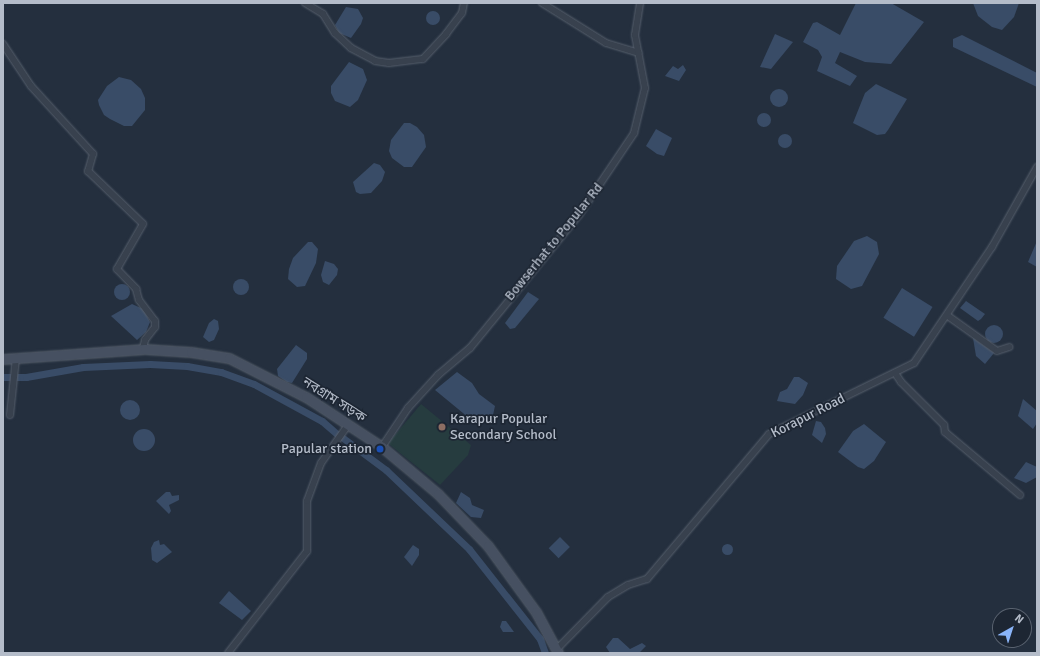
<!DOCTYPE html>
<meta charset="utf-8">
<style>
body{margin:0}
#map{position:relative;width:1040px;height:656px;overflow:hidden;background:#242f3e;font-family:Signika,"Noto Sans Bengali",sans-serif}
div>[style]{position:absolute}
.green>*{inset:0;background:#263c3f}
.water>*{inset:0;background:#394c67;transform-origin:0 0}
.round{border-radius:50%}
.canal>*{height:7px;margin:-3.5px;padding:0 3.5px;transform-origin:3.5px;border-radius:3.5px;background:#394c67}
.roads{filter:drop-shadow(0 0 1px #565f6c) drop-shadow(0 0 1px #565f6c)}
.minor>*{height:6px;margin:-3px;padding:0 3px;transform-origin:3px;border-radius:3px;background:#38414e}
.secondary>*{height:9px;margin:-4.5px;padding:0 4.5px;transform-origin:4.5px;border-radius:4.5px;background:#465061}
.dots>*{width:11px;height:11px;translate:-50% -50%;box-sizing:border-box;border:2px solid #1d2633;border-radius:50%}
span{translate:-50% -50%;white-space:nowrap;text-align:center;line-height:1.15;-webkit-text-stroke:3.5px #1d2633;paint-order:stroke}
.street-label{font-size:14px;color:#b4bcc9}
.poi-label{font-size:14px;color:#b4bcc9}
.left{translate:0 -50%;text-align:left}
.right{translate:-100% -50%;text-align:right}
.frame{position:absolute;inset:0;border:4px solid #b4bcc9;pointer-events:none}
.north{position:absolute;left:992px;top:608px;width:40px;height:40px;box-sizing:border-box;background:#1d2633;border:1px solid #59626f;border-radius:50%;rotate:39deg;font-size:11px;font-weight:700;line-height:16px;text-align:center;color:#b4bcc9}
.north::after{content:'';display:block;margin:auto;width:14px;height:18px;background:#8ab4f8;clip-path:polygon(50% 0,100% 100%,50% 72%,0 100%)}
</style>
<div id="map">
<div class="green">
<div style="clip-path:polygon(421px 404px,471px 445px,468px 455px,440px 485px,390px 445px,389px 442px)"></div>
</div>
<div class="water">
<div style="clip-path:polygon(856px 3px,891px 3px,924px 22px,891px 64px,865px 62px,840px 52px,835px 63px,857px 76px,850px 86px,817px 71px,822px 57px,818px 50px,803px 42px,813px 23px,817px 22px,840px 35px)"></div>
<div style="clip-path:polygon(973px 3px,1019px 3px,1014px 17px,1002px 30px,992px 27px,978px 16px)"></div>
<div style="clip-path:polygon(346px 7px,358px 9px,363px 18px,361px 24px,351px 38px,339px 33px,335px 25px)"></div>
<div class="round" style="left:426px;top:11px;width:14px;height:14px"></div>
<div style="clip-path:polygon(775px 34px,793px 42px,771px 69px,760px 67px)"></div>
<div style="clip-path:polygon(962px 35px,1037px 73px,1037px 87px,953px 47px,953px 39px)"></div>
<div style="clip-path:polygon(349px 62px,363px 69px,367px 80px,358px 100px,350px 107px,335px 101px,331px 93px,331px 86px)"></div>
<div style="clip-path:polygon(683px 65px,686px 70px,679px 81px,665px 76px,673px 66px,678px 69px)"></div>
<div style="clip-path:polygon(119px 77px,131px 80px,141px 89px,145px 98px,145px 110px,132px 126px,124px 126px,110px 119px,104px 115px,99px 105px,98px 100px,107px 86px)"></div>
<div style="clip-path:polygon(876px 84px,907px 99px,888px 130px,885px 134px,877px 135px,853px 123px,865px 93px)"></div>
<div class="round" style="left:770px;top:89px;width:18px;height:18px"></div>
<div class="round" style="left:757px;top:113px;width:14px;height:14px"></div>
<div style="clip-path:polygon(404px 123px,410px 123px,417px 127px,424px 135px,426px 147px,412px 167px,404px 167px,392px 158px,389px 151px,391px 140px)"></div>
<div style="clip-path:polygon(656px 129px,672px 138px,664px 156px,657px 154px,646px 146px)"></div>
<div class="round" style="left:778px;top:134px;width:14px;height:14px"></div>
<div style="clip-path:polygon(374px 163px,380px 165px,385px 172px,382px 181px,371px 193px,360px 194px,356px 192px,353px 182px)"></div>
<div style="clip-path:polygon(867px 236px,877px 242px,879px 254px,862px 286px,851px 289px,836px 279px,837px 266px,854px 241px)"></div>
<div style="clip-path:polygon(1037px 241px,1037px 267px,1028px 262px)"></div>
<div style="clip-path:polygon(308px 242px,312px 242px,318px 249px,316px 263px,305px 286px,297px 287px,288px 279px,289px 269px,293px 258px)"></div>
<div style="clip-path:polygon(325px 261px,334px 264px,338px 269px,337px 275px,329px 285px,323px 282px,321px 275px)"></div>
<div class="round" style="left:233px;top:279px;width:16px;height:16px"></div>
<div class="round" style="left:114px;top:284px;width:16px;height:16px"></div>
<div style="left:902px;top:288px;width:36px;height:35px;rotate:32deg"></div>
<div style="clip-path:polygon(528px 292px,539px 299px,515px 328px,510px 329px,505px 323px)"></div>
<div style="clip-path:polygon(966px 301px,985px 314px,981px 319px,978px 321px,960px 308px)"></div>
<div style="clip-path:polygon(132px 304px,143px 309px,150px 322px,146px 332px,137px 340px,111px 316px)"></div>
<div style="clip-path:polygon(214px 319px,218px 321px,219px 329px,214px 340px,209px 342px,203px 337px,209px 323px)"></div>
<div class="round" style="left:985px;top:325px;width:18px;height:18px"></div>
<div style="clip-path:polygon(973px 338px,994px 353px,985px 364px,976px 356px)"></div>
<div style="clip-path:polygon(296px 345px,307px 353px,307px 359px,292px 383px,287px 382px,278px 376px,277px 369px)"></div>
<div style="clip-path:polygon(457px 372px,472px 383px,479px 394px,495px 406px,493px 415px,484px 423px,469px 418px,435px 390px)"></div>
<div style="clip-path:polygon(794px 377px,799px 377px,808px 383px,803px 395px,795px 404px,777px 401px,780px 392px,787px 389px)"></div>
<div style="clip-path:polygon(1023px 399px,1037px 411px,1037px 423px,1033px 429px,1018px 416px)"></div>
<div class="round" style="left:120px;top:400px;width:20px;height:20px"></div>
<div style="clip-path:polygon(816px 421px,821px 422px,825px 428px,826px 434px,822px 443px,812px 435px)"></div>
<div style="clip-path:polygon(864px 424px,886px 442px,874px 461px,864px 469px,858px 467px,838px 452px,853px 431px)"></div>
<div class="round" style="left:133px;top:429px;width:22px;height:22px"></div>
<div style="clip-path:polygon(1026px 462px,1037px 467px,1037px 477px,1026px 483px,1014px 478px)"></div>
<div style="clip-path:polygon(166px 492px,170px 492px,172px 496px,179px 495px,179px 500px,169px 505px,171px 511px,169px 514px,156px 501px)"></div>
<div style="clip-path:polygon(461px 492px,470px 498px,472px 505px,484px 510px,481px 518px,471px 517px,456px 503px)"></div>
<div style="left:560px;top:537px;width:14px;height:16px;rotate:45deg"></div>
<div style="clip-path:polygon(159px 540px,160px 545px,164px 544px,172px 552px,157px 563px,152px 560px,151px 548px,154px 542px)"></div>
<div class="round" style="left:721.5px;top:543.5px;width:11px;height:11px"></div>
<div style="clip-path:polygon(413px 545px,419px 549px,419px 555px,412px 566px,404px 557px)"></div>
<div style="clip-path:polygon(229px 591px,251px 611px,242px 620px,219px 603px)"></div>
<div style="clip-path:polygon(502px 621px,506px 621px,514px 632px,503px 632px,500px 627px)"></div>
<div style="clip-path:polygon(613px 638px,618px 638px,630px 649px,642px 643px,646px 646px,639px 653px,610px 653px,606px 647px)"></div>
</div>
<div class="canal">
<div style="left:3px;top:377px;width:23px"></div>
<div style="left:26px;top:377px;width:58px;rotate:-10deg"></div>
<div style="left:83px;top:367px;width:67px;rotate:-2.6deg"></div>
<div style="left:150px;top:364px;width:37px;rotate:3deg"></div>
<div style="left:187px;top:366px;width:35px;rotate:10deg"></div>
<div style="left:221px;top:372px;width:35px;rotate:20deg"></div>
<div style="left:254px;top:384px;width:77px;rotate:28.6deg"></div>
<div style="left:322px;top:421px;width:20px;rotate:41deg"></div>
<div style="left:343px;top:438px;width:54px;rotate:36.7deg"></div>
<div style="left:386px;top:470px;width:115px;rotate:43.6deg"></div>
<div style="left:469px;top:549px;width:115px;rotate:51.7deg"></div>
<div style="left:540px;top:639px;width:15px;rotate:70deg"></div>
</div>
<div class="roads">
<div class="minor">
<div style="left:305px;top:3px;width:21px;rotate:31deg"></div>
<div style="left:323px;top:14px;width:22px;rotate:58deg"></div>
<div style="left:335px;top:33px;width:22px;rotate:43deg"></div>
<div style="left:351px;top:48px;width:27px;rotate:28deg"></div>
<div style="left:375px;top:61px;width:14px;rotate:8deg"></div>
<div style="left:389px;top:63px;width:34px;rotate:-7deg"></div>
<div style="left:423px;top:59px;width:34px;rotate:-47deg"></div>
<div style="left:446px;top:34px;width:26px;rotate:-53deg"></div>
<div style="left:462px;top:13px;width:10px;rotate:-79deg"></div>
<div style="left:542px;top:3px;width:75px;rotate:32deg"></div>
<div style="left:606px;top:43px;width:34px;rotate:17deg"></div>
<div style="left:3px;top:44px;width:50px;rotate:56.3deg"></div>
<div style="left:31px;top:86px;width:92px;rotate:47.6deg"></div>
<div style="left:93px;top:154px;width:18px;rotate:106deg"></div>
<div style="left:88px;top:171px;width:76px;rotate:43.9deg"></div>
<div style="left:143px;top:224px;width:52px;rotate:120deg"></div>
<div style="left:117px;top:269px;width:28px;rotate:46deg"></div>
<div style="left:136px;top:289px;width:11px;rotate:75deg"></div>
<div style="left:139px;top:300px;width:26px;rotate:53deg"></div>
<div style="left:155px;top:321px;width:6px;rotate:90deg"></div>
<div style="left:155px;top:327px;width:16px;rotate:128deg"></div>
<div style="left:145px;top:340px;width:9px;rotate:103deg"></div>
<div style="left:948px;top:316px;width:60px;rotate:35.5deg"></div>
<div style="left:997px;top:351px;width:13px;rotate:-18deg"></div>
<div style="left:895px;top:373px;width:11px;rotate:56deg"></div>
<div style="left:901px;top:382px;width:61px;rotate:45deg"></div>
<div style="left:944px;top:425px;width:7px;rotate:82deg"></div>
<div style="left:945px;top:432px;width:98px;rotate:40deg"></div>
<div style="left:10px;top:415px;width:57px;rotate:-84deg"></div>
<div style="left:382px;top:447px;width:47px;rotate:-56.3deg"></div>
<div style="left:408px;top:408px;width:45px;rotate:-47.7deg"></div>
<div style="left:438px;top:375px;width:42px;rotate:-40.2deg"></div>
<div style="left:470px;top:348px;width:172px;rotate:-50.7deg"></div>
<div style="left:579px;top:215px;width:99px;rotate:-56.1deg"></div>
<div style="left:634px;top:133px;width:46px;rotate:-76.3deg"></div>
<div style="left:645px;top:88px;width:54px;rotate:-100.7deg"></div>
<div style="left:635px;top:35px;width:32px;rotate:-81deg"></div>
<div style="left:556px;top:650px;width:74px;rotate:-45.5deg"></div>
<div style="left:608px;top:597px;width:23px;rotate:-31deg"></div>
<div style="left:628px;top:585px;width:20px;rotate:-18deg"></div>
<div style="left:647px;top:579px;width:189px;rotate:-49.9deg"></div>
<div style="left:769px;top:434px;width:161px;rotate:-26.1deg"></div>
<div style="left:914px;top:363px;width:140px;rotate:-56.1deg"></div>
<div style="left:992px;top:247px;width:92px;rotate:-60.6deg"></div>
<div style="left:228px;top:653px;width:129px;rotate:-52.2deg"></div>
<div style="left:307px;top:551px;width:50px;rotate:-90deg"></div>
<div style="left:307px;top:501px;width:40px;rotate:-69.8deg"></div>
<div style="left:321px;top:463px;width:47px;rotate:-54.6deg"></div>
</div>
<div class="secondary">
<div style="left:3px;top:359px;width:142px;rotate:-4deg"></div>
<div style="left:145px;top:349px;width:46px;rotate:3.7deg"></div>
<div style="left:191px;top:352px;width:38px;rotate:9deg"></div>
<div style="left:229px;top:358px;width:86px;rotate:26.9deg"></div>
<div style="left:306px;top:397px;width:91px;rotate:33.3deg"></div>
<div style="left:382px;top:447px;width:73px;rotate:40deg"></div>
<div style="left:438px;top:494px;width:72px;rotate:46.1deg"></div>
<div style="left:488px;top:546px;width:82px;rotate:54deg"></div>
<div style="left:536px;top:612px;width:47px;rotate:61.8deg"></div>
</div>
</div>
<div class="dots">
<div style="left:442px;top:427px;background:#8d6e63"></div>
<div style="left:380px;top:449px;background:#1a4fb4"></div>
</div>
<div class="street-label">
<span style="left:554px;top:242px;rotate:-51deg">Bowserhat to Popular Rd</span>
<span style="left:334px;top:400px;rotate:32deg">নবগ্রাম সড়ক</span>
<span style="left:808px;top:416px;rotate:-27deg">Korapur Road</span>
</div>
<div class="poi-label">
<span class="left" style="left:450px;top:427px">Karapur Popular<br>Secondary School</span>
<span class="right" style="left:372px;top:449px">Papular station</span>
</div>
<div class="frame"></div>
<div class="north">N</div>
</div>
